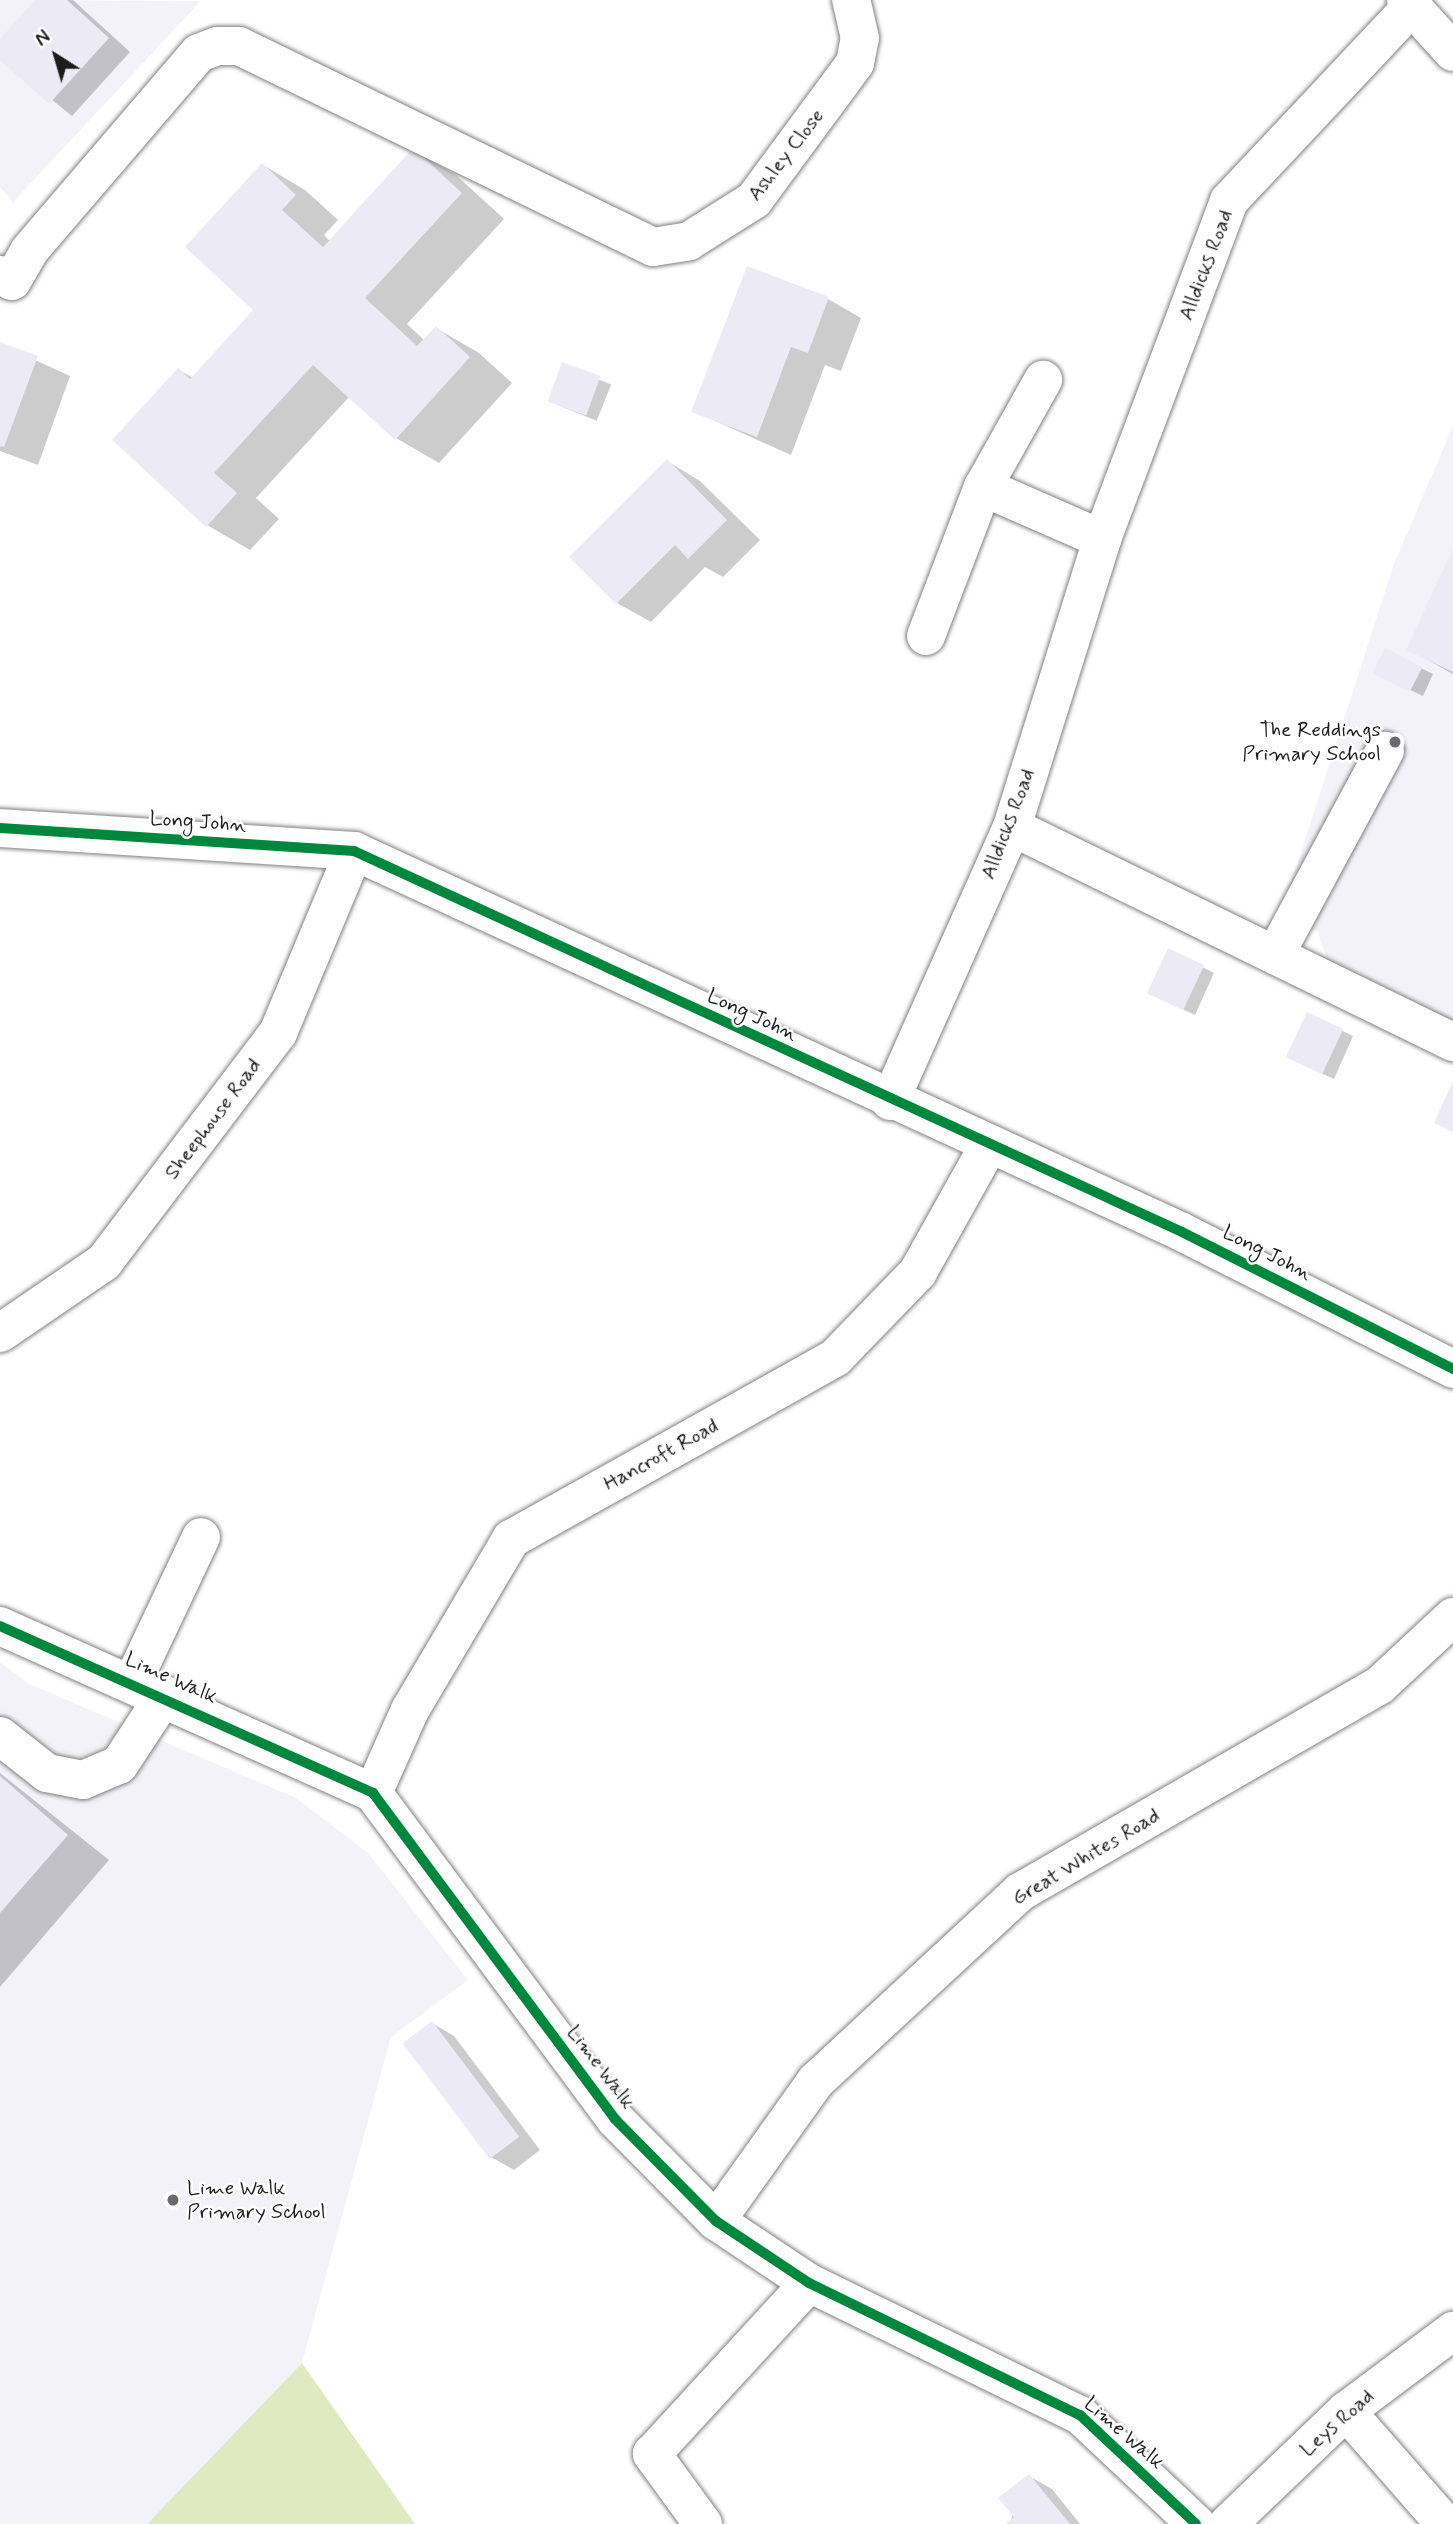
<!DOCTYPE html>
<style>
body{margin:0}
#map{position:relative;width:1453px;height:2524px;overflow:hidden;background:#fff;font-family:Mynerve,sans-serif}
div>[style]{position:absolute}
.built>*{inset:0;background:#f3f2f9}
.green>*{inset:0;background:#e0eac0}
.shadow>*{inset:0;background:#0003;transform-origin:0 0}
.building>*{inset:0;background:#ecebf5;transform-origin:0 0}
.roads{filter:drop-shadow(0 0 2px #828282) drop-shadow(0 0 2px #828282)}
.minor>*{height:38px;margin:-19px;padding:0 19px;transform-origin:19px;border-radius:19px;background:#fff}
.cycleway>*{height:10px;margin:-5px;padding:0 5px;transform-origin:5px;border-radius:5px;background:#00873e}
.dots>*{width:19px;height:19px;translate:-50% -50%;box-sizing:border-box;border:4px solid #fff;border-radius:50%}
span{translate:-50% -50%;white-space:nowrap;text-align:center;line-height:1.15;-webkit-text-stroke:5px #fff;paint-order:stroke}
.street-label{font-size:21px;color:#1c1c1c}
.poi-label{font-size:21px;color:#1c1c1c}
.right{translate:-100% -50%;text-align:right}
.left{translate:0 -50%;text-align:left}
.north{position:absolute;left:21px;top:21px;width:70px;height:70px;-webkit-text-stroke:5px #fff;paint-order:stroke;rotate:323deg;font-size:19px;font-weight:700;line-height:28px;text-align:center;color:#1c1c1c}
.north::after{content:'';display:block;margin:auto;width:24px;height:32px;background:#1c1c1c;clip-path:polygon(50% 0,100% 100%,50% 72%,0 100%)}
</style>
<div id="map">
<div class="built">
<div style="clip-path:polygon(0 0,201px 1px,13px 202px,0 187px)"></div>
<div style="clip-path:polygon(1453px 426px,1453px 1041px,1338px 988px,1317px 931px,1279px 920px,1394px 564px)"></div>
<div style="clip-path:polygon(0 1662px,27px 1683px,296px 1798px,368px 1853px,468px 1980px,391px 2037px,302px 2363px,147px 2524px,0 2524px)"></div>
</div>
<div class="green">
<div style="clip-path:polygon(302px 2363px,415px 2524px,147px 2524px)"></div>
</div>
<div class="shadow">
<div style="clip-path:polygon(37px 0,73px 0,130px 52px,72px 116px,0 58px,0 41px)"></div>
<div style="clip-path:polygon(413px 150px,456px 175px,504px 219px,407px 324px,425px 341px,436px 328px,479px 353px,512px 383px,439px 463px,396px 438px,350px 396px,256px 498px,279px 519px,250px 550px,207px 525px,179px 370px,193px 378px,255px 310px,263px 165px,305px 190px,338px 220px,324px 235px,330px 241px)"></div>
<div style="clip-path:polygon(828px 299px,861px 318px,841px 371px,825px 365px,791px 455px,693px 411px)"></div>
<div style="clip-path:polygon(0 344px,70px 376px,38px 465px,0 451px)"></div>
<div style="left:563px;top:365px;width:52px;height:39px;rotate:22deg"></div>
<div style="clip-path:polygon(667px 461px,700px 481px,760px 540px,723px 577px,705px 567px,651px 622px,617px 603px)"></div>
<div style="clip-path:polygon(1453px 552px,1453px 674px,1408px 649px)"></div>
<div style="clip-path:polygon(1386px 651px,1433px 674px,1423px 696px,1387px 679px)"></div>
<div style="clip-path:polygon(1169px 950px,1214px 973px,1195px 1015px,1160px 999px)"></div>
<div style="clip-path:polygon(1308px 1014px,1353px 1036px,1334px 1079px,1299px 1063px)"></div>
<div style="clip-path:polygon(0 1773px,109px 1860px,0 1987px)"></div>
<div style="clip-path:polygon(432px 2023px,454px 2036px,540px 2150px,514px 2170px,491px 2157px)"></div>
<div style="clip-path:polygon(1029px 2476px,1052px 2489px,1080px 2524px,1009px 2524px)"></div>
</div>
<div class="building">
<div style="clip-path:polygon(35px 0,67px 0,109px 38px,49px 104px,0 60px,0 39px)"></div>
<div style="clip-path:polygon(413px 148px,462px 193px,365px 298px,417px 346px,436px 326px,470px 357px,395px 440px,313px 365px,214px 473px,237px 493px,206px 527px,112px 440px,178px 368px,190px 379px,253px 310px,185px 247px,262px 163px,296px 195px,282px 210px,323px 247px)"></div>
<div style="clip-path:polygon(747px 266px,829px 297px,808px 353px,791px 347px,757px 437px,691px 412px)"></div>
<div style="clip-path:polygon(0 342px,38px 356px,4px 447px,0 446px)"></div>
<div style="left:562px;top:362px;width:41px;height:42px;rotate:20deg"></div>
<div style="clip-path:polygon(667px 459px,727px 520px,688px 559px,675px 545px,616px 604px,569px 557px)"></div>
<div style="clip-path:polygon(1453px 548px,1453px 672px,1406px 650px)"></div>
<div style="left:1385px;top:648px;width:42px;height:28px;rotate:27deg"></div>
<div style="left:1168px;top:948px;width:40px;height:50px;rotate:25deg"></div>
<div style="left:1307px;top:1012px;width:40px;height:50px;rotate:25deg"></div>
<div style="clip-path:polygon(1453px 1081px,1453px 1132px,1434px 1123px)"></div>
<div style="clip-path:polygon(0 1776px,68px 1835px,0 1913px)"></div>
<div style="left:432px;top:2021px;width:145px;height:37px;rotate:53deg"></div>
<div style="clip-path:polygon(1029px 2474px,1070px 2524px,1005px 2524px,1014px 2517px,998px 2498px)"></div>
</div>
<div class="roads">
<div class="minor">
<div style="left:1406px;top:0;width:70px;rotate:47.9deg"></div>
<div style="left:0;top:275px;width:13px;rotate:27deg"></div>
<div style="left:12px;top:281px;width:34px;rotate:-60deg"></div>
<div style="left:29px;top:251px;width:261px;rotate:-49.4deg"></div>
<div style="left:199px;top:53px;width:19px;rotate:-21deg"></div>
<div style="left:217px;top:46px;width:22px"></div>
<div style="left:239px;top:46px;width:460px;rotate:25.9deg"></div>
<div style="left:653px;top:247px;width:36px;rotate:-9deg"></div>
<div style="left:689px;top:241px;width:77px;rotate:-32.2deg"></div>
<div style="left:754px;top:200px;width:170px;rotate:-53.6deg"></div>
<div style="left:855px;top:63px;width:25px;rotate:-79deg"></div>
<div style="left:860px;top:38px;width:39px;rotate:-103deg"></div>
<div style="left:983px;top:487px;width:130px;rotate:23.6deg"></div>
<div style="left:926px;top:636px;width:160px;rotate:-69.1deg"></div>
<div style="left:983px;top:487px;width:123px;rotate:-60.7deg"></div>
<div style="left:1012px;top:827px;width:491px;rotate:26deg"></div>
<div style="left:0;top:828px;width:355px;rotate:3.7deg"></div>
<div style="left:354px;top:851px;width:911px;rotate:24.71deg"></div>
<div style="left:1182px;top:1232px;width:304px;rotate:26.8deg"></div>
<div style="left:1275px;top:955px;width:232px;rotate:-61.7deg"></div>
<div style="left:890px;top:1101px;width:300px;rotate:-66deg"></div>
<div style="left:1012px;top:827px;width:302px;rotate:-72.6deg"></div>
<div style="left:1102px;top:539px;width:361px;rotate:-69.4deg"></div>
<div style="left:1229px;top:201px;width:267px;rotate:-46.8deg"></div>
<div style="left:0;top:1333px;width:126px;rotate:-34.3deg"></div>
<div style="left:104px;top:1262px;width:288px;rotate:-52.8deg"></div>
<div style="left:278px;top:1033px;width:197px;rotate:-67.3deg"></div>
<div style="left:0;top:1626px;width:409px;rotate:24.1deg"></div>
<div style="left:373px;top:1793px;width:406px;rotate:53.4deg"></div>
<div style="left:615px;top:2119px;width:144px;rotate:45.3deg"></div>
<div style="left:716px;top:2221px;width:112px;rotate:33.7deg"></div>
<div style="left:809px;top:2283px;width:301px;rotate:26deg"></div>
<div style="left:1080px;top:2415px;width:159px;rotate:43.2deg"></div>
<div style="left:133px;top:1681px;width:159px;rotate:-64.7deg"></div>
<div style="left:0;top:1736px;width:60px;rotate:38.2deg"></div>
<div style="left:47px;top:1773px;width:37px;rotate:11deg"></div>
<div style="left:83px;top:1780px;width:39px;rotate:-23deg"></div>
<div style="left:119px;top:1765px;width:84px;rotate:-56.7deg"></div>
<div style="left:373px;top:1793px;width:91px;rotate:-66deg"></div>
<div style="left:410px;top:1710px;width:199px;rotate:-59.4deg"></div>
<div style="left:511px;top:1539px;width:372px;rotate:-29.2deg"></div>
<div style="left:836px;top:1357px;width:118px;rotate:-46deg"></div>
<div style="left:918px;top:1272px;width:143px;rotate:-60.8deg"></div>
<div style="left:716px;top:2221px;width:172px;rotate:-54.5deg"></div>
<div style="left:816px;top:2081px;width:278px;rotate:-42.8deg"></div>
<div style="left:1020px;top:1892px;width:415px;rotate:-29.9deg"></div>
<div style="left:1380px;top:1685px;width:100px;rotate:-43deg"></div>
<div style="left:1346px;top:2411px;width:150px;rotate:48.8deg"></div>
<div style="left:703px;top:2524px;width:87px;rotate:-126.1deg"></div>
<div style="left:652px;top:2454px;width:232px;rotate:-47.4deg"></div>
<div style="left:1228px;top:2524px;width:163px;rotate:-43.8deg"></div>
<div style="left:1346px;top:2411px;width:134px;rotate:-36.8deg"></div>
</div>
</div>
<div class="cycleway">
<div style="left:0;top:828px;width:355px;rotate:3.7deg"></div>
<div style="left:354px;top:851px;width:911px;rotate:24.71deg"></div>
<div style="left:1182px;top:1232px;width:304px;rotate:26.8deg"></div>
<div style="left:0;top:1626px;width:409px;rotate:24.1deg"></div>
<div style="left:373px;top:1793px;width:406px;rotate:53.4deg"></div>
<div style="left:615px;top:2119px;width:144px;rotate:45.3deg"></div>
<div style="left:716px;top:2221px;width:112px;rotate:33.7deg"></div>
<div style="left:809px;top:2283px;width:301px;rotate:26deg"></div>
<div style="left:1080px;top:2415px;width:159px;rotate:43.2deg"></div>
</div>
<div class="dots">
<div style="left:1395px;top:742px;background:#6b6b6b"></div>
<div style="left:173px;top:2200px;background:#6b6b6b"></div>
</div>
<div class="street-label">
<span style="left:786px;top:155px;rotate:-52deg">Ashley Close</span>
<span style="left:1206px;top:265px;rotate:-69deg">Alldicks Road</span>
<span style="left:198px;top:822px;rotate:4deg">Long John</span>
<span style="left:1008px;top:824px;rotate:-69deg">Alldicks Road</span>
<span style="left:752px;top:1015px;rotate:25deg">Long John</span>
<span style="left:213px;top:1119px;rotate:-53deg">Sheephouse Road</span>
<span style="left:1267px;top:1253px;rotate:27deg">Long John</span>
<span style="left:661px;top:1455px;rotate:-29deg">Hancroft Road</span>
<span style="left:171px;top:1678px;rotate:24deg">Lime Walk</span>
<span style="left:1086px;top:1857px;rotate:-31deg">Great Whites Road</span>
<span style="left:601px;top:2067px;rotate:53deg">Lime Walk</span>
<span style="left:1337px;top:2423px;rotate:-41deg">Leys Road</span>
<span style="left:1124px;top:2433px;rotate:41deg">Lime Walk</span>
</div>
<div class="poi-label">
<span class="right" style="left:1381px;top:742px">The Reddings<br>Primary School</span>
<span class="left" style="left:187px;top:2200px">Lime Walk<br>Primary School</span>
</div>
<div class="north">N</div>
</div>
